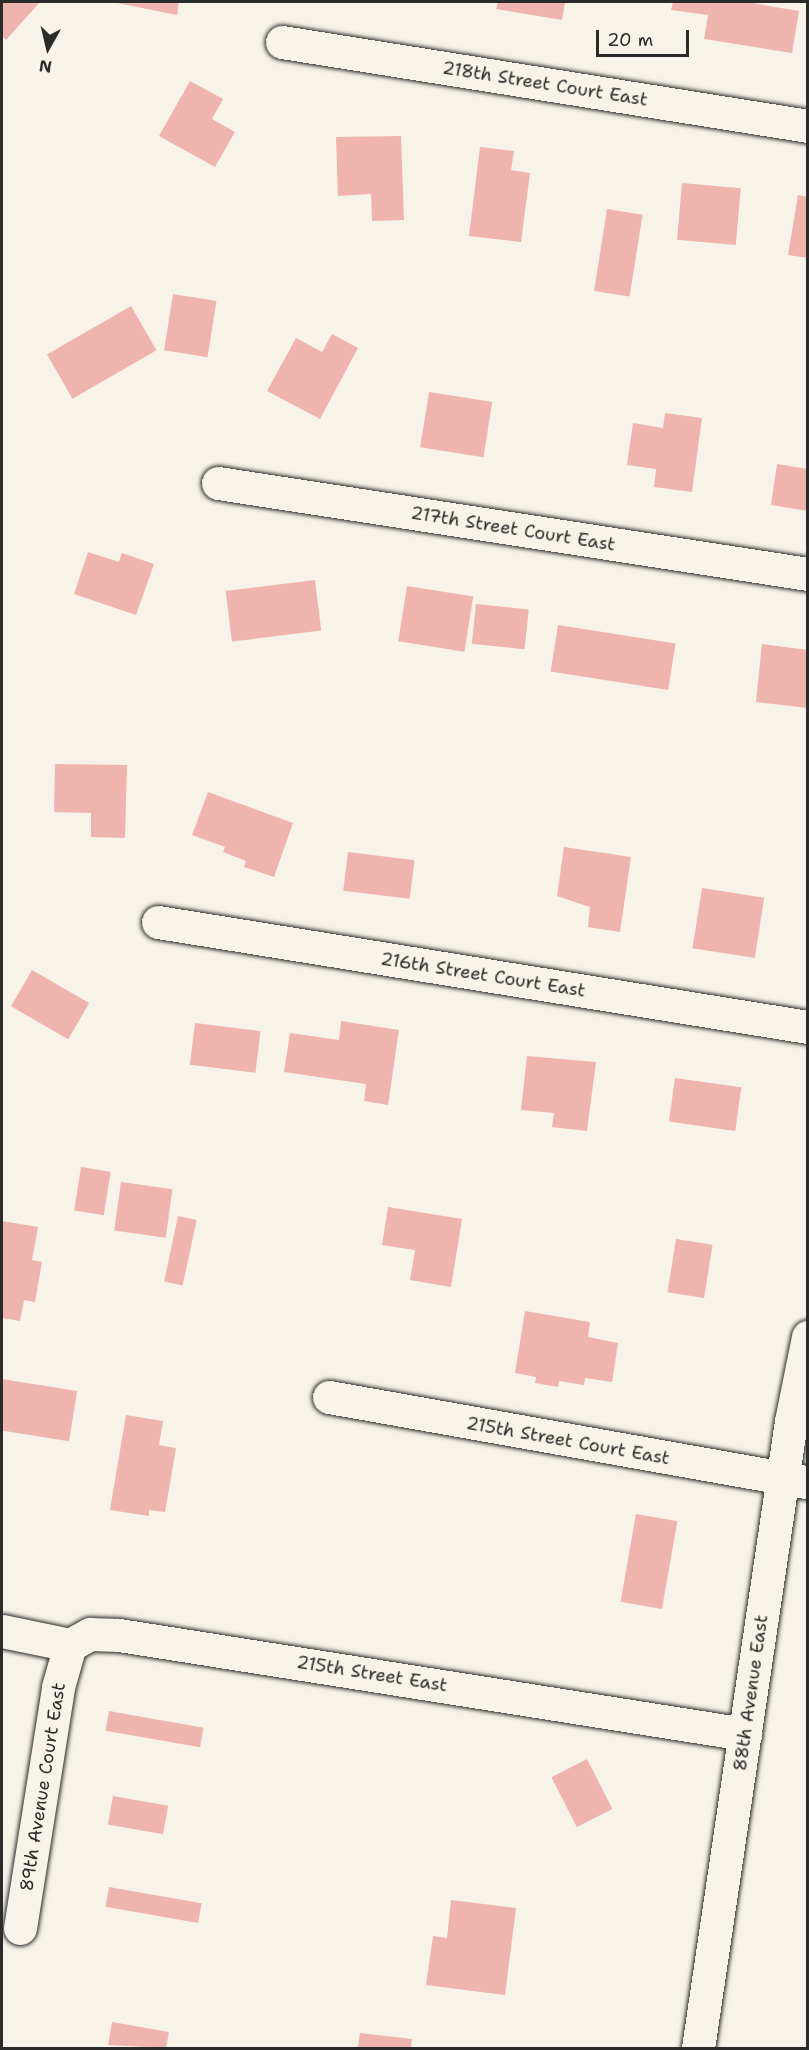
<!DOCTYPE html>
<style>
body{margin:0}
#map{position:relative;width:809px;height:2050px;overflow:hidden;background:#f7f3e8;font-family:"Shantell Sans",sans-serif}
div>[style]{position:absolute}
.building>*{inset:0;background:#efb4ae;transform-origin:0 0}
.roads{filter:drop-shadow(0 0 2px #2b2b2b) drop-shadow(0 0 2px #2b2b2b)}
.minor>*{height:33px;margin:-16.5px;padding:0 16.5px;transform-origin:16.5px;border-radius:16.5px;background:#f7f3e8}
span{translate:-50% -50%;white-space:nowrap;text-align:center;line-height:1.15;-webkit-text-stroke:4.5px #f7f3e8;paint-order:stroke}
.street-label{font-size:18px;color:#2b2b2b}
.frame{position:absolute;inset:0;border:3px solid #2b2b2b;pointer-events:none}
.north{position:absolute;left:18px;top:18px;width:60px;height:60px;-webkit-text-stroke:4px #f7f3e8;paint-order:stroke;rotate:188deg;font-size:16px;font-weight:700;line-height:24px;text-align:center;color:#2b2b2b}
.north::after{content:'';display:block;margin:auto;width:21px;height:27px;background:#2b2b2b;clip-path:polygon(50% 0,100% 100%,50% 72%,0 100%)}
.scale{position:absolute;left:596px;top:30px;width:93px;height:27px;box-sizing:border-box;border:3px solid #2b2b2b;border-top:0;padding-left:8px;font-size:18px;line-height:21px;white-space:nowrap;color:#2b2b2b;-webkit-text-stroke:4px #f7f3e8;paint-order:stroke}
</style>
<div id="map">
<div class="building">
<div style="clip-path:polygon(2px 2px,40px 2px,6px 40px,2px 36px)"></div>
<div style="clip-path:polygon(112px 2px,179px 2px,177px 15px)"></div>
<div style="clip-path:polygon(498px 2px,565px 2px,562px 20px,496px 9px)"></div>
<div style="clip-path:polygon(673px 2px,746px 2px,799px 11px,792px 53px,704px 39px,708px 15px,671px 10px)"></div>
<div style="clip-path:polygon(190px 81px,223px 99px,212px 119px,235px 132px,215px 167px,159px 136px)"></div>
<div style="clip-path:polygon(401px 136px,404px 220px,372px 221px,371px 194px,338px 196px,336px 137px)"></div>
<div style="clip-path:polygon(480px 147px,514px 151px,511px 170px,530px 173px,521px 242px,469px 236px)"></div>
<div style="left:682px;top:183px;width:59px;height:57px;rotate:5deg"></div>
<div style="clip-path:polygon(798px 195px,808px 197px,808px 258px,788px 255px)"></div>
<div style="left:607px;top:209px;width:36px;height:83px;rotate:9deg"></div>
<div style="left:173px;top:294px;width:44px;height:57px;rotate:9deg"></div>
<div style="left:131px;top:306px;width:51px;height:97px;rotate:60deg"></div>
<div style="clip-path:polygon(332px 334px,358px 348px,320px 419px,267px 391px,296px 338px,322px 352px)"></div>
<div style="left:429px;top:392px;width:64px;height:56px;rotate:9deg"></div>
<div style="clip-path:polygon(665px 413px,702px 418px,692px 492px,654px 487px,656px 469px,627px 465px,633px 423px,663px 428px)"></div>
<div style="clip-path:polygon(777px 464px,808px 469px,808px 511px,771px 505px)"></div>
<div style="clip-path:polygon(88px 552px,119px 562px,122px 553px,154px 564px,136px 615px,74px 594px)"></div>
<div style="left:315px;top:580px;width:51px;height:90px;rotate:83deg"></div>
<div style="left:407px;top:586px;width:67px;height:56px;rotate:9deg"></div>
<div style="left:476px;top:604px;width:53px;height:40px;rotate:6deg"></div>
<div style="left:558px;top:625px;width:119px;height:47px;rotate:9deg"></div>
<div style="clip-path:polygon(762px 644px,808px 650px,808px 708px,756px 702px)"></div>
<div style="clip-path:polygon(55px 764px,127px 765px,125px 838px,91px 837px,91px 813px,54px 812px)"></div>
<div style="clip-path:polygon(208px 792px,293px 823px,274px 877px,244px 867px,246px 861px,223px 852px,225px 847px,192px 835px)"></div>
<div style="clip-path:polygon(564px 847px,631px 857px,620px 932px,588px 927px,590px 907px,557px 896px)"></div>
<div style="left:348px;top:852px;width:67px;height:39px;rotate:7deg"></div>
<div style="left:702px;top:888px;width:63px;height:61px;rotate:9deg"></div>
<div style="left:32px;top:970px;width:66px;height:42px;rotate:30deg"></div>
<div style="clip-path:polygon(341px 1021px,399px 1030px,388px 1105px,364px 1101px,366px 1084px,284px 1072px,290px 1033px,339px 1040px)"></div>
<div style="left:195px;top:1023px;width:66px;height:42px;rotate:7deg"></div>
<div style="clip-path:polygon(527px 1056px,596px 1062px,587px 1131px,552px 1127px,554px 1113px,521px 1110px)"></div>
<div style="left:675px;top:1078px;width:67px;height:44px;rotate:8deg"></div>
<div style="left:81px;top:1167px;width:30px;height:44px;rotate:9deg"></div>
<div style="left:121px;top:1182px;width:52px;height:49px;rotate:8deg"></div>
<div style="clip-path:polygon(388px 1207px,462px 1219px,451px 1287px,410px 1280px,415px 1250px,382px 1245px)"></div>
<div style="left:178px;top:1216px;width:19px;height:67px;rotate:12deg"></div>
<div style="clip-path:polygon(2px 1221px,38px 1227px,32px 1260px,42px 1262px,35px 1302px,24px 1300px,20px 1321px,2px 1318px)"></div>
<div style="left:676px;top:1239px;width:37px;height:54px;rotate:9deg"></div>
<div style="clip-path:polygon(525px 1311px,590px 1322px,588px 1337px,618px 1343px,612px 1382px,585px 1378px,584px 1385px,559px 1381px,558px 1387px,535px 1383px,536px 1377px,515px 1373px)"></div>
<div style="left:2px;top:1379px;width:76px;height:51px;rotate:9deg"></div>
<div style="clip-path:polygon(126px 1415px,163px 1421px,159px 1445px,176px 1448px,165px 1512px,149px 1510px,149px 1516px,110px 1510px)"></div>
<div style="left:636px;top:1514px;width:42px;height:89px;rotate:10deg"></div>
<div style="left:109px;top:1711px;width:96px;height:20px;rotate:10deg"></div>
<div style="left:587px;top:1759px;width:56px;height:40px;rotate:63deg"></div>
<div style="left:113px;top:1796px;width:56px;height:29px;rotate:10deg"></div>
<div style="left:109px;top:1887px;width:94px;height:20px;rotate:10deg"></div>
<div style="clip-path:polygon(451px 1900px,516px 1908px,505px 1995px,426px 1985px,433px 1936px,447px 1938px)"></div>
<div style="clip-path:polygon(112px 2022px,169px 2032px,166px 2048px,108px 2045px)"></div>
<div style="clip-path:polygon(360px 2033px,412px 2039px,411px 2048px,358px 2048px)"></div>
</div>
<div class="roads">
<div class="minor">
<div style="left:282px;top:42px;width:533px;rotate:9.07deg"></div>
<div style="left:218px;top:483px;width:597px;rotate:8.77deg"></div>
<div style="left:158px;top:922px;width:658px;rotate:9.18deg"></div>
<div style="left:329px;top:1397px;width:486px;rotate:10.1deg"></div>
<div style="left:2px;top:1631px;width:69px;rotate:11.6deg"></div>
<div style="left:70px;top:1645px;width:23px;rotate:-29deg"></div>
<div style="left:90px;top:1634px;width:29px;rotate:2deg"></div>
<div style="left:119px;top:1635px;width:634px;rotate:8.99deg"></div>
<div style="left:20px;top:1928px;width:244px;rotate:-81deg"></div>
<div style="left:58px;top:1687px;width:44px;rotate:-74.1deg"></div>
<div style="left:698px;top:2048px;width:634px;rotate:-81.56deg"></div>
<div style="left:791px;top:1421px;width:86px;rotate:-78.6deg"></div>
</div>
</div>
<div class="street-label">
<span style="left:545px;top:84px;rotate:9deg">218th Street Court East</span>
<span style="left:513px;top:529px;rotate:9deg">217th Street Court East</span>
<span style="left:483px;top:975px;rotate:9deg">216th Street Court East</span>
<span style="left:568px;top:1441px;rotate:10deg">215th Street Court East</span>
<span style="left:372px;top:1674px;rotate:9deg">215th Street East</span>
<span style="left:751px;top:1693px;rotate:-82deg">88th Avenue East</span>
<span style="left:43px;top:1787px;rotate:-81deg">89th Avenue Court East</span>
</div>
<div class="frame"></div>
<div class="north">N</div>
<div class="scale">20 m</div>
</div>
